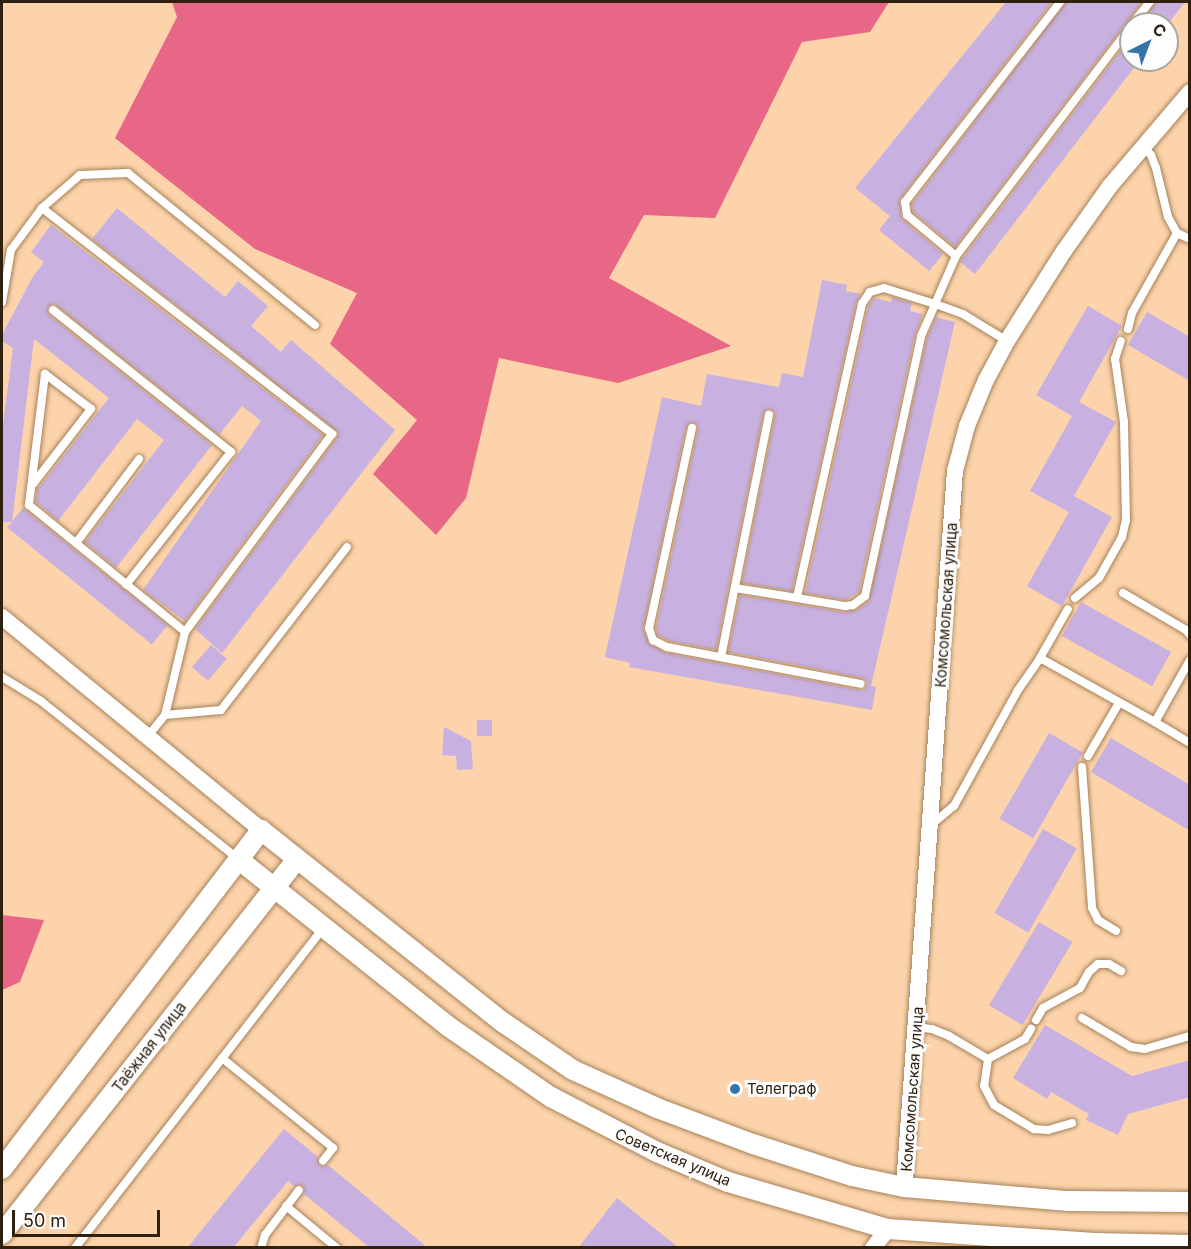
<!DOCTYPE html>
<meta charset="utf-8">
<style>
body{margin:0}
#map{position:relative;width:1191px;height:1249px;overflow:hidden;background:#fcd3aa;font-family:Inter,sans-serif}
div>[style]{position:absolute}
.forest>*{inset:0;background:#e86787}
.building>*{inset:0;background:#c8b1e1;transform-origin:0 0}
.roads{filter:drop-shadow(0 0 2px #a6815a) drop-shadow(0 0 2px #a6815a)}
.service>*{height:8px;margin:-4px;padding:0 4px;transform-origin:4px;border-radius:4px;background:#fff}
.minor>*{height:16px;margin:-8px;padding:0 8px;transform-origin:8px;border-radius:8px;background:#fff}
.tertiary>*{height:20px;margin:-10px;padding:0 10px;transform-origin:10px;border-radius:10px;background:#fff}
.dots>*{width:16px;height:16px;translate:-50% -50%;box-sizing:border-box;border:3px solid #fdfdfd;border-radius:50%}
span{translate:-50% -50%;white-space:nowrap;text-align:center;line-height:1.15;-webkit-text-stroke:6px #fdfdfd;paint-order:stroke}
.street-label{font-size:15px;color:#2f2010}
.poi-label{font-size:15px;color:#2f2010}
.left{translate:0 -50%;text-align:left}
.frame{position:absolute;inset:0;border:3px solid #2f2010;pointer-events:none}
.north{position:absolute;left:1119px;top:12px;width:60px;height:60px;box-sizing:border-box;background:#fdfdfd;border:2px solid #aba59e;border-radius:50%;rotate:42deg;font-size:16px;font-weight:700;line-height:24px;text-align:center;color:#2f2010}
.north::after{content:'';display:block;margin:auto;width:21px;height:27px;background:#3375ab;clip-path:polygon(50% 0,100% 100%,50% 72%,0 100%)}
.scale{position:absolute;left:12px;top:1210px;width:148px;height:27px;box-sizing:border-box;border:3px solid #2f2010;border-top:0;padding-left:8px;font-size:18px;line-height:21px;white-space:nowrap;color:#2f2010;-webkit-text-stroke:4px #fdfdfd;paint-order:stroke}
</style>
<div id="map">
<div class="forest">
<div style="clip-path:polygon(172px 2px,889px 2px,870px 32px,802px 42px,715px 218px,644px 215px,609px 278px,731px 346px,618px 383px,499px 358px,466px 498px,436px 535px,373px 474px,417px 420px,330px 344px,357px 293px,255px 249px,115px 138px,177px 17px)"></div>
<div style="clip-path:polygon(2px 915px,44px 920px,20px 982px,2px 990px)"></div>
</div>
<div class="building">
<div style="clip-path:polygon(1006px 2px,1052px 2px,899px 200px,902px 219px,943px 254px,929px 271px,879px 230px,890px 216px,855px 188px)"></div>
<div style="clip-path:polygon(1066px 2px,1142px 2px,955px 247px,913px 212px,912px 204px)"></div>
<div style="clip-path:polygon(1156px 2px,1185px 2px,1168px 24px,1140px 24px)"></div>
<div style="clip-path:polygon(1131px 37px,1131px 60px,1140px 60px,975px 274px,960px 262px,962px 259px)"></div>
<div style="clip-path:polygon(117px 208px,225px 297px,238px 281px,268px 306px,251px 326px,281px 352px,291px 340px,395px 430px,222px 653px,195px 629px,337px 438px,338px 432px,92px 239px)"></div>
<div style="clip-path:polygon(51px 225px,323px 435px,185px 621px,143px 590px,261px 421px,242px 406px,219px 435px,55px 304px,48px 307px,49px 315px,212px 445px,116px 568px,85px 542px,164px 440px,137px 419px,58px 521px,36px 502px,37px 490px,109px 398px,34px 339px,12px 522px,2px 522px,2px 432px,13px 348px,2px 341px,2px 335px,32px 278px,44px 262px,31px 252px)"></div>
<div style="clip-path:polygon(822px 280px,847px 285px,846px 291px,861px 294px,856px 303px,792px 591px,742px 583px,775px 416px,774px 411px,768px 409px,763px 414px,716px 650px,669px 641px,658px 635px,656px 628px,698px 429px,697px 424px,691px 422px,686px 427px,643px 629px,649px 644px,666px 653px,860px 690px,865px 689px,867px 682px,862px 678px,728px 652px,740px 595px,844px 612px,856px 610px,869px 601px,927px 338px,936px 317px,955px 322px,871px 686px,876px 687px,872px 710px,629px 667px,630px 663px,605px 657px,662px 397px,701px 406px,707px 374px,779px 387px,782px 373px,803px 377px)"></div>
<div style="clip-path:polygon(892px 297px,912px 303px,910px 311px,923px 314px,915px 334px,859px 592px,845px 600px,805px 593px,868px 307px,874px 298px,891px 302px)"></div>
<div style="clip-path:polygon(1088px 306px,1122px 326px,1079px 402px,1116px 422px,1074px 496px,1112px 517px,1062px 606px,1027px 586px,1069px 512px,1030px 491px,1072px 416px,1036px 395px)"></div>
<div style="clip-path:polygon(1147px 312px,1190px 337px,1190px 381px,1128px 345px)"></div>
<div style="left:23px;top:508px;width:186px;height:25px;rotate:39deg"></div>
<div style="left:1081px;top:602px;width:103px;height:39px;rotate:29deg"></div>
<div style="left:211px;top:645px;width:21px;height:29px;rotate:41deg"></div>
<div style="left:477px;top:720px;width:15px;height:16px"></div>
<div style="clip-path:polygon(444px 727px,471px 741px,473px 769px,457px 770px,456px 756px,442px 755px)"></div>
<div style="left:1049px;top:733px;width:39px;height:99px;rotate:30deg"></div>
<div style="clip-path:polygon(1111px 738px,1190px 785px,1190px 831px,1091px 772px)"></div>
<div style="left:1043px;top:829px;width:39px;height:97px;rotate:30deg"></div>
<div style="left:1039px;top:922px;width:39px;height:97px;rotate:31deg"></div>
<div style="clip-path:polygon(1045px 1025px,1132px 1076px,1190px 1060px,1190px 1097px,1128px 1114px,1118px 1135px,1086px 1120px,1089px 1114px,1051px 1092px,1047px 1099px,1013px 1078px)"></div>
<div style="clip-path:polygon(284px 1129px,318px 1157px,319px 1166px,328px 1165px,428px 1248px,370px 1248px,304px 1194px,303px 1185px,294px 1186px,288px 1181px,233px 1248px,187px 1248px)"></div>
<div style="clip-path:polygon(617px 1198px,679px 1248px,578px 1248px)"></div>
</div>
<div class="roads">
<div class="service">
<div style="left:1132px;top:24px;width:28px;rotate:-51deg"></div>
<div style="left:1142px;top:146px;width:13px;rotate:45deg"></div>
<div style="left:1151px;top:155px;width:14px;rotate:69deg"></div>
<div style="left:1156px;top:168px;width:50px;rotate:76.2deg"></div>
<div style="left:1168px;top:217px;width:18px;rotate:61deg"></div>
<div style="left:1177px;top:233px;width:14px;rotate:25deg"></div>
<div style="left:42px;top:208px;width:368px;rotate:37.9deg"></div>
<div style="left:332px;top:434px;width:247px;rotate:126.6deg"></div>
<div style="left:185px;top:632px;width:85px;rotate:103.5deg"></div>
<div style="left:165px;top:715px;width:28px;rotate:129deg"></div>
<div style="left:956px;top:256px;width:64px;rotate:-140.1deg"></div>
<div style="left:907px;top:215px;width:13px;rotate:-99deg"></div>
<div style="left:905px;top:202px;width:253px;rotate:-52.2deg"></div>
<div style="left:2px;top:302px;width:53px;rotate:-80.2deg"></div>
<div style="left:11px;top:250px;width:52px;rotate:-53.6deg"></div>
<div style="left:42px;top:208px;width:50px;rotate:-41deg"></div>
<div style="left:80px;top:175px;width:48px;rotate:-2.4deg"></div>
<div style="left:128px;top:173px;width:241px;rotate:39.1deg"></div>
<div style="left:53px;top:310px;width:228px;rotate:38.6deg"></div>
<div style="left:231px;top:452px;width:169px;rotate:128.3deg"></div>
<div style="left:1128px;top:329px;width:16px;rotate:-76deg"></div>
<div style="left:1132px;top:313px;width:92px;rotate:-60.6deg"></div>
<div style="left:1007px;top:341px;width:52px;rotate:-148.5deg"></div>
<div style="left:963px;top:314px;width:30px;rotate:-160deg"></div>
<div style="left:935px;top:304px;width:52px;rotate:-66.4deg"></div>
<div style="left:956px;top:256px;width:289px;rotate:-52.7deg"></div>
<div style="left:692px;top:428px;width:205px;rotate:102.1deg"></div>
<div style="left:649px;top:628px;width:13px;rotate:72deg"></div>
<div style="left:653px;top:640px;width:16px;rotate:27deg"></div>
<div style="left:667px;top:647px;width:197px;rotate:10.8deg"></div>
<div style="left:33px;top:484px;width:95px;rotate:-52.3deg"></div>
<div style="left:91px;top:409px;width:58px;rotate:-142.7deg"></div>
<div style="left:45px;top:374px;width:132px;rotate:97deg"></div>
<div style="left:29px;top:505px;width:201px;rotate:39.1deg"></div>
<div style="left:76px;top:543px;width:105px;rotate:-53.1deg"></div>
<div style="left:735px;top:588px;width:63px;rotate:9.2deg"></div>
<div style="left:797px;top:598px;width:49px;rotate:9.5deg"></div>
<div style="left:845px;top:606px;width:8px;rotate:-7deg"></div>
<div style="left:853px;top:605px;width:15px;rotate:-37deg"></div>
<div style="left:865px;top:596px;width:266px;rotate:-77.8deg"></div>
<div style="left:921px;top:336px;width:35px;rotate:-66deg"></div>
<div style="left:935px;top:304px;width:53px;rotate:-162.6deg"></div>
<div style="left:884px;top:288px;width:15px;rotate:164deg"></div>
<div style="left:870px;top:292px;width:14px;rotate:124deg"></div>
<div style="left:862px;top:304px;width:301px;rotate:102.5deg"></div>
<div style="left:1123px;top:593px;width:73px;rotate:30.4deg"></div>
<div style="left:1186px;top:630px;width:6px;rotate:51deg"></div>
<div style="left:1075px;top:598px;width:31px;rotate:-40deg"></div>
<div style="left:1099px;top:578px;width:47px;rotate:-60.7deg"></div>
<div style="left:1122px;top:537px;width:17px;rotate:-77deg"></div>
<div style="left:1126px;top:520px;width:98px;rotate:-91.2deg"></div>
<div style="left:1124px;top:422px;width:64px;rotate:-98.1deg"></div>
<div style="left:1115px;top:359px;width:19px;rotate:-72deg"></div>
<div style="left:721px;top:657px;width:247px;rotate:-78.8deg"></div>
<div style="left:1040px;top:658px;width:56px;rotate:-60.3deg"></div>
<div style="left:2px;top:677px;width:46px;rotate:31.6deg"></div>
<div style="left:41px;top:701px;width:253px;rotate:38.7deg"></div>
<div style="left:165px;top:715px;width:56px;rotate:-5.1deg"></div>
<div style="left:221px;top:710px;width:206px;rotate:-52.3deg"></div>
<div style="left:1155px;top:722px;width:41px;rotate:31deg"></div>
<div style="left:1088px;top:756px;width:61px;rotate:-59.7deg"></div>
<div style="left:1082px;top:767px;width:141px;rotate:85.9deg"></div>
<div style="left:1092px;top:908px;width:13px;rotate:63deg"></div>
<div style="left:1098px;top:920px;width:21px;rotate:31deg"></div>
<div style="left:931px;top:825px;width:30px;rotate:-40deg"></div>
<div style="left:954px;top:806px;width:132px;rotate:-61.1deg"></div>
<div style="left:1018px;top:690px;width:39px;rotate:-55deg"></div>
<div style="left:1040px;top:658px;width:132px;rotate:29.1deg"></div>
<div style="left:1155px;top:722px;width:71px;rotate:-60.6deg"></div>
<div style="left:1082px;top:1018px;width:57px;rotate:30.6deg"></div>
<div style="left:1131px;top:1047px;width:14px;rotate:8deg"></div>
<div style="left:1145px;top:1049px;width:47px;rotate:-16.1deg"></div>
<div style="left:1036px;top:1020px;width:14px;rotate:-60deg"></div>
<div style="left:1043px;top:1008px;width:42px;rotate:-28.4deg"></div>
<div style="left:1080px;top:988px;width:18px;rotate:-61deg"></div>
<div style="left:1089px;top:972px;width:12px;rotate:-42deg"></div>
<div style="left:1098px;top:964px;width:11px"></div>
<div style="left:1109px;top:964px;width:14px;rotate:30deg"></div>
<div style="left:917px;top:1027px;width:15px;rotate:8deg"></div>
<div style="left:932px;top:1029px;width:18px;rotate:22deg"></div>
<div style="left:949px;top:1036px;width:45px;rotate:30.5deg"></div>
<div style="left:988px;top:1059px;width:42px;rotate:-28.4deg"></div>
<div style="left:1025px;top:1039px;width:12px;rotate:-59deg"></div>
<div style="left:222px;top:1058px;width:143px;rotate:39deg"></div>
<div style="left:333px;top:1148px;width:16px;rotate:128deg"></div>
<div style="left:988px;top:1059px;width:27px;rotate:98deg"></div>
<div style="left:984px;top:1086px;width:21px;rotate:62deg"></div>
<div style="left:994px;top:1105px;width:47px;rotate:31deg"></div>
<div style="left:1034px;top:1129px;width:14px;rotate:4deg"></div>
<div style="left:1048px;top:1130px;width:25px;rotate:-16deg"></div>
<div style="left:286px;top:1206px;width:66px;rotate:39.5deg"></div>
<div style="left:75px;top:1248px;width:405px;rotate:-52.2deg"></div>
<div style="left:261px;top:1248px;width:14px;rotate:-73deg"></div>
<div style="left:265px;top:1235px;width:56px;rotate:-52.9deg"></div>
</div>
<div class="minor">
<div style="left:2px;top:617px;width:335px;rotate:39.4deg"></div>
<div style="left:904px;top:1187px;width:718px;rotate:-85.93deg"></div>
<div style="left:955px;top:471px;width:47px;rotate:-75.1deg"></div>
<div style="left:967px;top:426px;width:50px;rotate:-67.6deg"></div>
<div style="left:986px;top:380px;width:44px;rotate:-61.7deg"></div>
<div style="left:1007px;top:341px;width:107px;rotate:-57.7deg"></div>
<div style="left:1064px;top:251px;width:80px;rotate:-54.7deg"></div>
<div style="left:1110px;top:186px;width:123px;rotate:-49.6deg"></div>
<div style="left:873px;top:1248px;width:24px;rotate:-52deg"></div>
</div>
<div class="tertiary">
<div style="left:238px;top:859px;width:270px;rotate:38.5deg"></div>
<div style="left:449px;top:1027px;width:124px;rotate:34.5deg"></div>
<div style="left:551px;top:1097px;width:119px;rotate:27.4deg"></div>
<div style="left:657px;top:1152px;width:77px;rotate:22.9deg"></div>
<div style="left:728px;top:1182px;width:167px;rotate:16.4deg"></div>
<div style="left:888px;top:1229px;width:207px;rotate:3.9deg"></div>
<div style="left:1095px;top:1243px;width:95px;rotate:1.2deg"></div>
<div style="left:2px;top:1169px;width:427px;rotate:-52.6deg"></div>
<div style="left:261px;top:830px;width:310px;rotate:38.5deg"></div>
<div style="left:504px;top:1023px;width:83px;rotate:34.3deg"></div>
<div style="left:573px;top:1070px;width:92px;rotate:24.3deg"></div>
<div style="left:657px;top:1108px;width:103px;rotate:20.6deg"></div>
<div style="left:753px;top:1144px;width:104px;rotate:17.9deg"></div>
<div style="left:852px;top:1176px;width:53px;rotate:11.9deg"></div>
<div style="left:904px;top:1187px;width:165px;rotate:4.9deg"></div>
<div style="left:1068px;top:1201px;width:122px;rotate:0.5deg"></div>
<div style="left:2px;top:1234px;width:477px;rotate:-51.8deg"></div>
</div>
</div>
<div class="dots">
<div style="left:735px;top:1089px;background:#3375ab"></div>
</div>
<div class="street-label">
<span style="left:946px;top:605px;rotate:-86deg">Комсомольская улица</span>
<span style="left:149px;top:1047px;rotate:-52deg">Таёжная улица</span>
<span style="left:912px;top:1089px;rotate:-86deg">Комсомольская улица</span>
<span style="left:673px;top:1157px;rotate:23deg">Советская улица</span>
</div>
<div class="poi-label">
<span class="left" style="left:747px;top:1089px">Телеграф</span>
</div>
<div class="frame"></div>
<div class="north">С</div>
<div class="scale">50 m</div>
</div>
